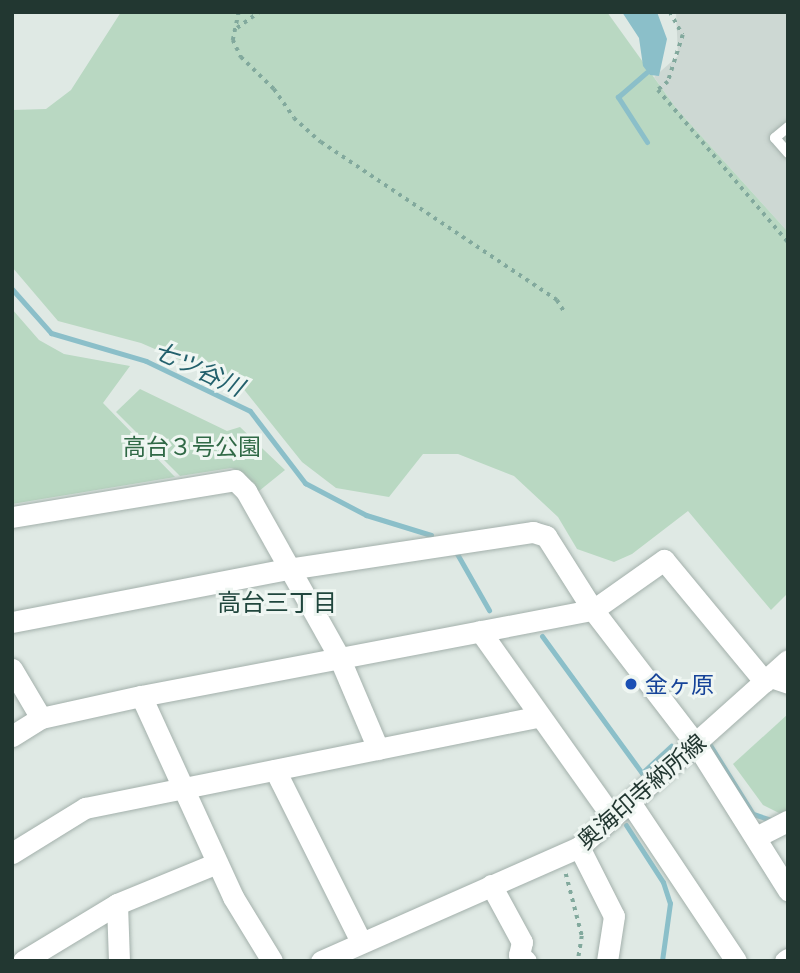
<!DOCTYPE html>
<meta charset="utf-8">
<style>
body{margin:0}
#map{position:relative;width:800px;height:973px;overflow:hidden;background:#dfe9e4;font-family:"Noto Sans","Noto Sans JP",sans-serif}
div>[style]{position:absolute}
.built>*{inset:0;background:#cdd8d3}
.green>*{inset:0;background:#b9d8c2}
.water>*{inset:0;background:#8bbfc9}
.stream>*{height:5px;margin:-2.5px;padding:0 2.5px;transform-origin:2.5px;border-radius:2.5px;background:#8bbfc9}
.path>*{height:3.5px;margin-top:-1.75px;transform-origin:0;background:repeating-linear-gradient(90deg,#82a99d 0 3.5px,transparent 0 8.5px)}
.roads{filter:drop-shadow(0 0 2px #a3b0ab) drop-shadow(0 0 2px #a3b0ab)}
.service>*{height:10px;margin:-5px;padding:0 5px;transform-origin:5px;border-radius:5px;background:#fff}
.minor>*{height:21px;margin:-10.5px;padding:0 10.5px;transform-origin:10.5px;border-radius:10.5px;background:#fff}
.tertiary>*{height:21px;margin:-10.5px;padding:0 10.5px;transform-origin:10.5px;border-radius:10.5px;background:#fff}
.secondary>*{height:21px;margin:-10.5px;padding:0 10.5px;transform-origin:10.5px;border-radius:10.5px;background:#fff}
.dots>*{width:19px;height:19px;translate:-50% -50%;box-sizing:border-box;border:4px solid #eff6f2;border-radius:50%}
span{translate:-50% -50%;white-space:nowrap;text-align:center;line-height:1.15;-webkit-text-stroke:6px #eff6f2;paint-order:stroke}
.park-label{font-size:23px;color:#306946}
.transit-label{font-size:23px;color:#164399}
.left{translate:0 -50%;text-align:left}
.street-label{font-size:23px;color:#223731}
.water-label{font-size:24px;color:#22606c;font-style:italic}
.neighbourhood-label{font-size:24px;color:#20463d}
.frame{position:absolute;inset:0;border:14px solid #223731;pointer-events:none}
</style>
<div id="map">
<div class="built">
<div style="clip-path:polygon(676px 12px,788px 12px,788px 232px,676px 108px,654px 77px,678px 56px)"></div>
</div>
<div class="green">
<div style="clip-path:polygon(121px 12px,607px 12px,676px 108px,788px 232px,788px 593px,771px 610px,688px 511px,632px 554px,614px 562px,577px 549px,558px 517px,514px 476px,458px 454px,423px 454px,389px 497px,336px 488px,302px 462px,242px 387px,141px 343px,58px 321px,12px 267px,12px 110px,46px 109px,71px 90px)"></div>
<div style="clip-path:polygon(12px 309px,39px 340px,64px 354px,130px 366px,103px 403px,175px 477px,12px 504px)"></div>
<div style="clip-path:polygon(140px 389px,227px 431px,240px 427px,285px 470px,259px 491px,240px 471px,231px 468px,180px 476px,116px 412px)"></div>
<div style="clip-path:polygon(788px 714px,788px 811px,781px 814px,763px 805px,733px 764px)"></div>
</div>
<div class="water">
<div style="clip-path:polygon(622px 12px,657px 12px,667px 39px,659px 76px,650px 75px,643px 66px,639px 38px)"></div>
</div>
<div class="stream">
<div style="left:647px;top:142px;width:54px;rotate:-122.8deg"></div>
<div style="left:618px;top:97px;width:38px;rotate:-41deg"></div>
<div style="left:12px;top:289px;width:59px;rotate:48.4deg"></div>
<div style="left:51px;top:333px;width:99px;rotate:16.4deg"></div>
<div style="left:146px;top:361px;width:115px;rotate:25.7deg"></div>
<div style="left:250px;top:411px;width:91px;rotate:52.6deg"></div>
<div style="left:305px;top:483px;width:69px;rotate:27.7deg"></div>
<div style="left:366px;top:515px;width:68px;rotate:17.1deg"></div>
<div style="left:456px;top:552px;width:67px;rotate:60.4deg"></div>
<div style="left:542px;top:636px;width:170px;rotate:53.9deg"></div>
<div style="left:642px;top:773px;width:40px;rotate:-43deg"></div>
<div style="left:710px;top:745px;width:81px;rotate:58.1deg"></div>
<div style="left:753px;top:814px;width:23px;rotate:18deg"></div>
<div style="left:626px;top:825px;width:68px;rotate:57deg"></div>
<div style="left:663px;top:882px;width:22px;rotate:72deg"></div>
<div style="left:670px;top:903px;width:59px;rotate:97.9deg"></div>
</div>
<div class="path">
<div style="left:239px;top:12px;width:29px;rotate:102deg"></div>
<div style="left:233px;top:40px;width:19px;rotate:65deg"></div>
<div style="left:241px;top:57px;width:46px;rotate:44.1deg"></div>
<div style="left:274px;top:89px;width:35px;rotate:55deg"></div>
<div style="left:294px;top:118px;width:36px;rotate:42deg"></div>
<div style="left:321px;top:142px;width:284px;rotate:33.8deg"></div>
<div style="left:557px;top:300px;width:15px;rotate:58deg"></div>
<div style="left:670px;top:12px;width:26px;rotate:61deg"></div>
<div style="left:683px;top:35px;width:49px;rotate:107.7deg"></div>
<div style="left:668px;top:82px;width:13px;rotate:141deg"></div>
<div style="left:658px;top:90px;width:200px;rotate:49.5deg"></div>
<div style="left:237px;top:28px;width:27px;rotate:-36deg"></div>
<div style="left:566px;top:874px;width:64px;rotate:75.5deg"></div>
<div style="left:582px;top:936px;width:25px;rotate:99deg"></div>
</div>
<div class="roads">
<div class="service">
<div style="left:788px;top:127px;width:17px;rotate:140deg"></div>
<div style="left:775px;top:138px;width:20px;rotate:49deg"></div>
</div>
<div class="minor">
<div style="left:12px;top:517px;width:226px;rotate:-9.4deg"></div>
<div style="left:235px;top:480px;width:16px;rotate:45deg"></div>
<div style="left:246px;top:491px;width:190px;rotate:60.7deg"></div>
<div style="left:339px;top:657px;width:100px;rotate:67deg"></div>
<div style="left:12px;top:622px;width:281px;rotate:-10.9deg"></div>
<div style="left:288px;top:569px;width:248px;rotate:-8.6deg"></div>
<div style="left:533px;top:532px;width:14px;rotate:17deg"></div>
<div style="left:546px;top:536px;width:88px;rotate:57.6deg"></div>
<div style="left:593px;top:610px;width:87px;rotate:-35.2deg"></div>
<div style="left:664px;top:560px;width:158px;rotate:50.4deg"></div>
<div style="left:480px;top:631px;width:229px;rotate:54.6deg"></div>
<div style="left:12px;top:669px;width:57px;rotate:59.4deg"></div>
<div style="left:771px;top:677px;width:18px;rotate:19deg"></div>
<div style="left:141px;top:696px;width:221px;rotate:65.4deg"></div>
<div style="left:233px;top:897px;width:75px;rotate:58.6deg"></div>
<div style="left:696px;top:744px;width:173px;rotate:57.8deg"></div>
<div style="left:275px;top:770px;width:190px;rotate:63.4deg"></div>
<div style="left:630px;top:802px;width:191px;rotate:56.3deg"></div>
<div style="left:756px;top:837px;width:36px;rotate:-27deg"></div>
<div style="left:579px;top:847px;width:77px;rotate:63.1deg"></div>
<div style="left:614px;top:916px;width:46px;rotate:98.8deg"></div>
<div style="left:12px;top:853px;width:86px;rotate:-31.7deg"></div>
<div style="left:85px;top:808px;width:461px;rotate:-11.4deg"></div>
<div style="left:491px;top:885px;width:65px;rotate:61.5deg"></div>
<div style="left:522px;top:942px;width:13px;rotate:103deg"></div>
<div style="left:519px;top:955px;width:9px;rotate:41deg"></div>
<div style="left:117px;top:904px;width:57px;rotate:88deg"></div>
<div style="left:23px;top:961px;width:110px;rotate:-31.2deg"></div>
<div style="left:117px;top:904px;width:108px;rotate:-22.3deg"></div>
<div style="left:785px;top:961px;width:4px;rotate:-34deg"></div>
</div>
<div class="tertiary">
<div style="left:12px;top:736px;width:34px;rotate:-32deg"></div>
<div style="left:41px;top:718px;width:102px;rotate:-12.4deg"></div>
<div style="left:141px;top:696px;width:460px;rotate:-10.8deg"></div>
<div style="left:593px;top:610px;width:169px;rotate:52.5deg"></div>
</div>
<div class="secondary">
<div style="left:321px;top:961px;width:282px;rotate:-23.8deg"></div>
<div style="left:579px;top:847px;width:280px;rotate:-41.8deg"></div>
</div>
</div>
<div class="dots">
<div style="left:631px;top:684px;background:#1a4fb4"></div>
</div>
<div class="park-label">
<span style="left:192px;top:446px">高台３号公園</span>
</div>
<div class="transit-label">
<span class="left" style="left:645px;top:684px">金ヶ原</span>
</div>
<div class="street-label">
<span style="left:641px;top:791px;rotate:-41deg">奥海印寺納所線</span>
</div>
<div class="water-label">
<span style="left:199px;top:368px;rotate:25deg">七ツ谷川</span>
</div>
<div class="neighbourhood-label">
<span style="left:277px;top:602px">高台三丁目</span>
</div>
<div class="frame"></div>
</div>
